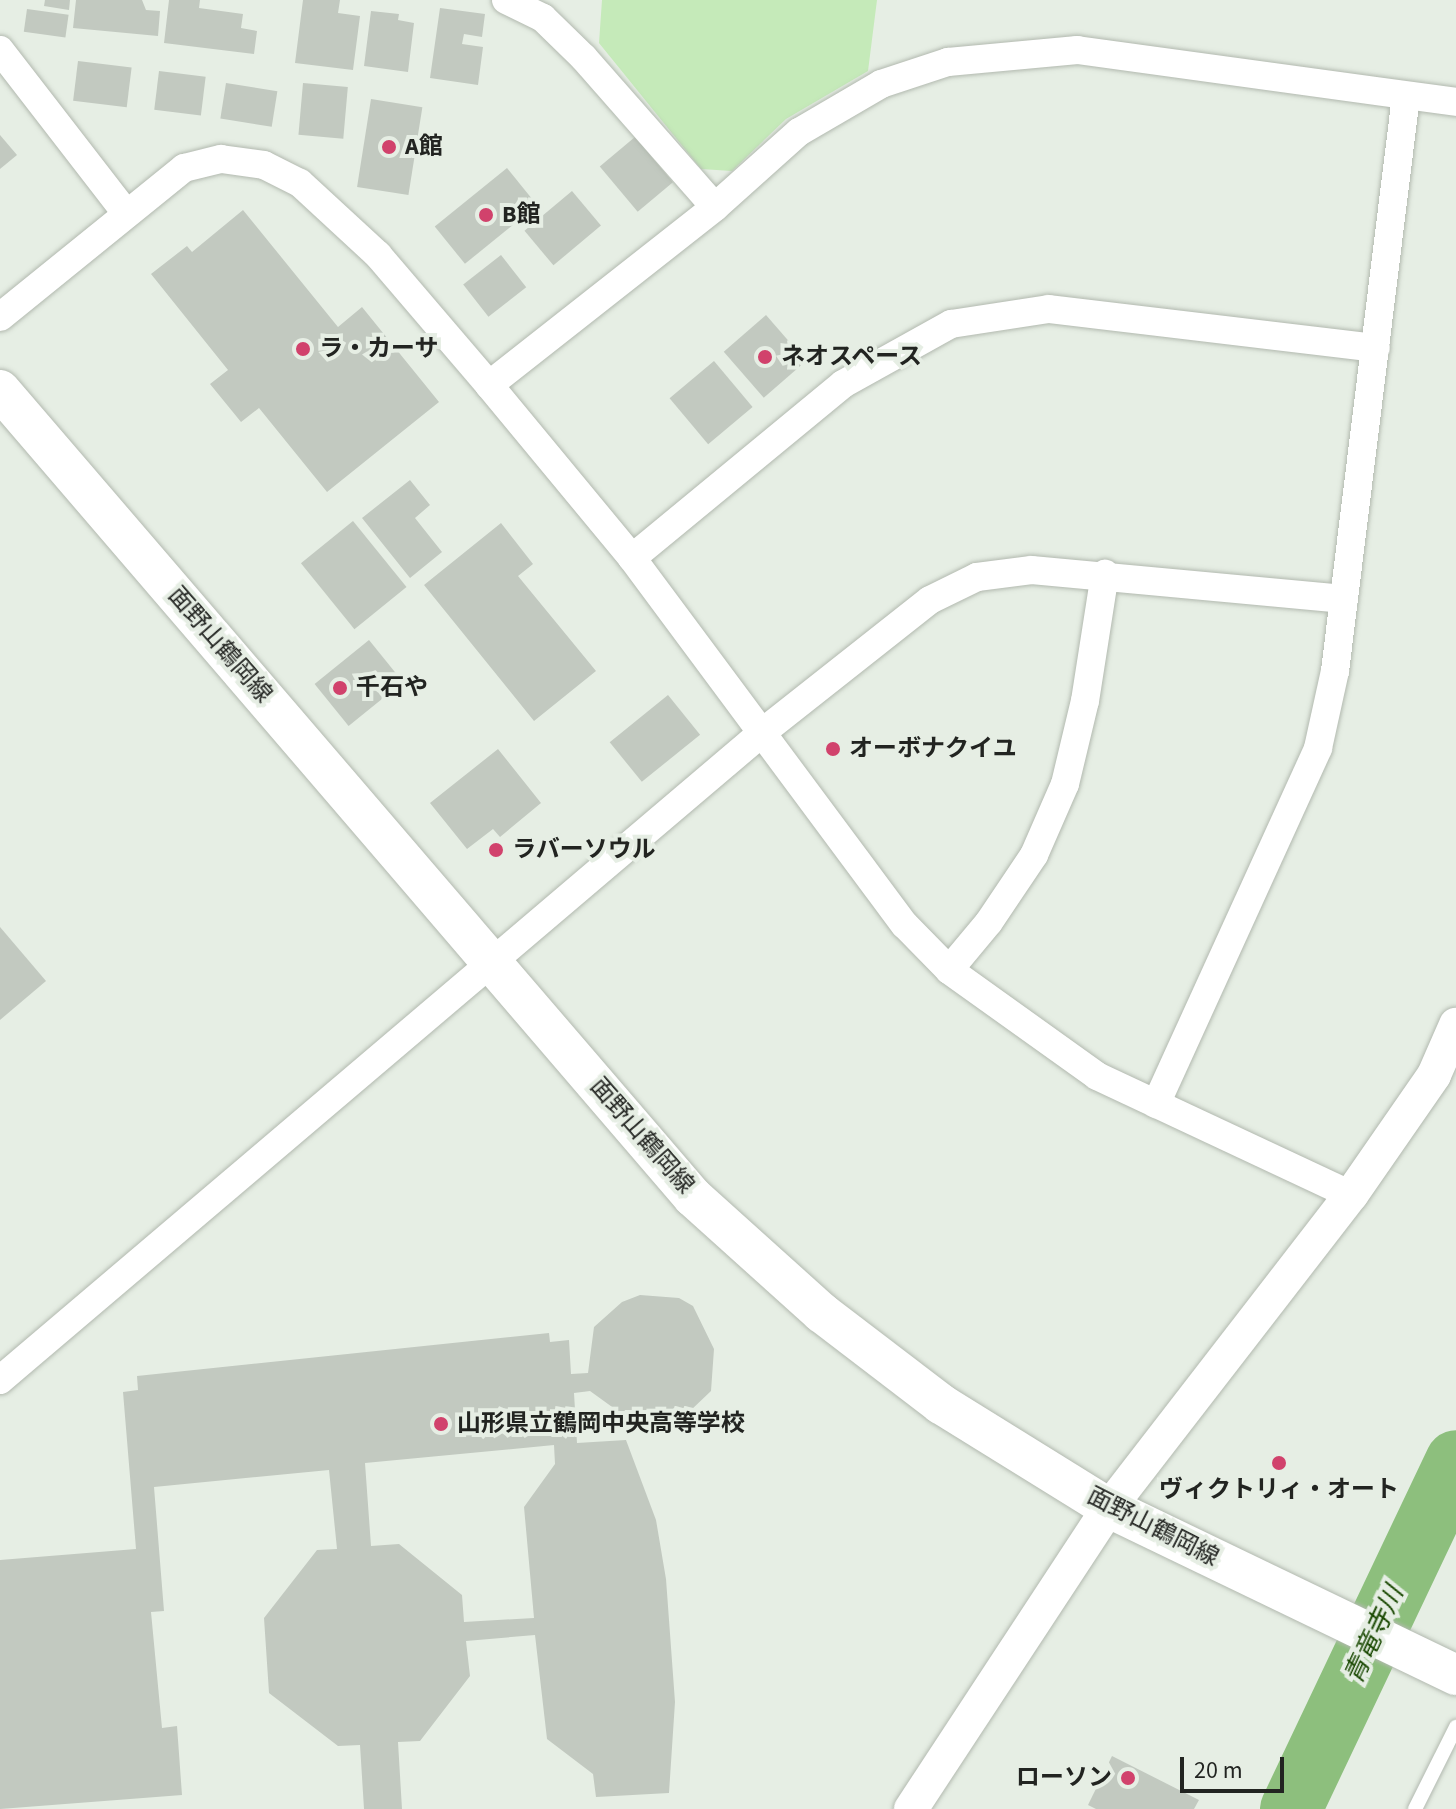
<!DOCTYPE html>
<meta charset="utf-8">
<style>
body{margin:0}
#map{position:relative;width:1456px;height:1809px;overflow:hidden;background:#e6eee4;font-family:"Source Sans 3","Noto Sans JP",sans-serif}
div>[style]{position:absolute}
.green>*{inset:0;background:#c5eab9}
.river>*{height:62px;margin:-31px;padding:0 31px;transform-origin:31px;border-radius:31px;background:#8dbf7d}
.building>*{inset:0;background:#c2c9c0;transform-origin:0 0}
.roads{filter:drop-shadow(0 0 2px #b2b9af) drop-shadow(0 0 2px #b2b9af)}
.service>*{height:14px;margin:-7px;padding:0 7px;transform-origin:7px;border-radius:7px;background:#fff}
.minor>*{height:28px;margin:-14px;padding:0 14px;transform-origin:14px;border-radius:14px;background:#fff}
.tertiary>*{height:34px;margin:-17px;padding:0 17px;transform-origin:17px;border-radius:17px;background:#fff}
.secondary>*{height:40px;margin:-20px;padding:0 20px;transform-origin:20px;border-radius:20px;background:#fff}
.dots>*{width:22px;height:22px;translate:-50% -50%;box-sizing:border-box;border:4px solid #e6eee4;border-radius:50%}
span{translate:-50% -50%;white-space:nowrap;text-align:center;line-height:1.15;-webkit-text-stroke:8px #e6eee4;paint-order:stroke}
.poi-label{font-size:24px;color:#222421;font-weight:700}
.left{translate:0 -50%;text-align:left}
.right{translate:-100% -50%;text-align:right}
.street-label{font-size:24px;color:#222421}
.water-label{font-size:26px;color:#194801;font-style:italic}
.scale{position:absolute;left:1180px;top:1757px;width:104px;height:36px;box-sizing:border-box;border:4px solid #222421;border-top:0;padding-left:10px;font-size:24px;line-height:28px;white-space:nowrap;color:#222421;-webkit-text-stroke:6px #e6eee4;paint-order:stroke}
</style>
<div id="map">
<div class="green">
<div style="clip-path:polygon(602px 0,877px 0,868px 71px,786px 119px,732px 171px,701px 169px,599px 43px)"></div>
</div>
<div class="river">
<div style="left:1291px;top:1809px;width:385px;rotate:-64.6deg"></div>
</div>
<div class="building">
<div style="clip-path:polygon(45px 0,70px 0,69px 10px,44px 6px)"></div>
<div style="clip-path:polygon(76px 0,142px 0,146px 10px,160px 11px,158px 36px,73px 28px)"></div>
<div style="clip-path:polygon(169px 0,200px 0,199px 8px,243px 14px,241px 28px,257px 31px,254px 54px,164px 43px)"></div>
<div style="clip-path:polygon(303px 0,340px 0,338px 13px,360px 16px,353px 70px,295px 63px)"></div>
<div style="clip-path:polygon(440px 8px,485px 14px,482px 37px,464px 34px,462px 44px,483px 47px,478px 85px,430px 78px)"></div>
<div style="left:27px;top:9px;width:42px;height:23px;rotate:8deg"></div>
<div style="clip-path:polygon(371px 11px,399px 14px,398px 20px,414px 23px,408px 72px,364px 66px)"></div>
<div style="left:78px;top:61px;width:54px;height:40px;rotate:7deg"></div>
<div style="left:159px;top:71px;width:47px;height:39px;rotate:7deg"></div>
<div style="left:226px;top:83px;width:52px;height:36px;rotate:9deg"></div>
<div style="left:303px;top:83px;width:45px;height:52px;rotate:5deg"></div>
<div style="left:371px;top:99px;width:52px;height:89px;rotate:9deg"></div>
<div style="clip-path:polygon(0 135px,17px 155px,0 169px)"></div>
<div style="left:635px;top:137px;width:59px;height:46px;rotate:50deg"></div>
<div style="left:507px;top:168px;width:48px;height:93px;rotate:51deg"></div>
<div style="left:572px;top:191px;width:45px;height:62px;rotate:50deg"></div>
<div style="clip-path:polygon(243px 210px,338px 327px,362px 307px,439px 402px,327px 492px,259px 408px,241px 422px,210px 384px,228px 370px,151px 274px,187px 246px,192px 252px)"></div>
<div style="left:501px;top:255px;width:41px;height:48px;rotate:52deg"></div>
<div style="left:766px;top:315px;width:61px;height:56px;rotate:49deg"></div>
<div style="left:714px;top:361px;width:60px;height:58px;rotate:50deg"></div>
<div style="clip-path:polygon(410px 480px,430px 505px,415px 518px,442px 552px,410px 578px,362px 518px)"></div>
<div style="left:353px;top:521px;width:85px;height:67px;rotate:51deg"></div>
<div style="clip-path:polygon(501px 523px,533px 564px,518px 576px,596px 671px,534px 721px,424px 585px)"></div>
<div style="left:369px;top:640px;width:54px;height:70px;rotate:51deg"></div>
<div style="left:668px;top:695px;width:51px;height:75px;rotate:51deg"></div>
<div style="clip-path:polygon(498px 749px,541px 803px,500px 837px,493px 829px,467px 849px,430px 803px)"></div>
<div style="clip-path:polygon(0 927px,46px 981px,0 1020px)"></div>
<div style="clip-path:polygon(evenodd,640px 1295px,679px 1298px,693px 1306px,714px 1349px,711px 1391px,690px 1411px,649px 1417px,626px 1417px,590px 1391px,574px 1393px,577px 1443px,626px 1440px,656px 1520px,666px 1579px,675px 1702px,669px 1793px,596px 1797px,593px 1774px,547px 1739px,535px 1635px,466px 1641px,470px 1676px,420px 1741px,398px 1742px,402px 1809px,364px 1809px,360px 1745px,338px 1746px,269px 1693px,264px 1618px,317px 1550px,337px 1549px,329px 1470px,154px 1487px,164px 1611px,151px 1612px,162px 1728px,177px 1726px,182px 1795px,0 1809px,0 1560px,136px 1549px,123px 1392px,138px 1390px,137px 1376px,549px 1333px,550px 1342px,569px 1340px,571px 1374px,588px 1373px,594px 1327px,622px 1302px,640px 1295px,554px 1445px,555px 1464px,524px 1507px,534px 1618px,464px 1622px,462px 1595px,399px 1544px,371px 1546px,365px 1463px,554px 1445px)"></div>
<div style="clip-path:polygon(1112px 1756px,1199px 1800px,1194px 1809px,1096px 1809px,1088px 1805px)"></div>
</div>
<div class="roads">
<div class="service">
<div style="left:1415px;top:1809px;width:92px;rotate:-63.4deg"></div>
</div>
<div class="minor">
<div style="left:506px;top:0;width:41px;rotate:25.9deg"></div>
<div style="left:543px;top:18px;width:57px;rotate:44.3deg"></div>
<div style="left:584px;top:58px;width:198px;rotate:48.7deg"></div>
<div style="left:0;top:50px;width:206px;rotate:52.3deg"></div>
<div style="left:0;top:317px;width:237px;rotate:-39deg"></div>
<div style="left:184px;top:168px;width:38px;rotate:-14deg"></div>
<div style="left:221px;top:159px;width:43px;rotate:7.9deg"></div>
<div style="left:264px;top:165px;width:40px;rotate:26.6deg"></div>
<div style="left:300px;top:183px;width:106px;rotate:42.7deg"></div>
<div style="left:378px;top:255px;width:171px;rotate:49.5deg"></div>
<div style="left:489px;top:385px;width:224px;rotate:50.4deg"></div>
<div style="left:632px;top:558px;width:457px;rotate:53.4deg"></div>
<div style="left:905px;top:925px;width:63px;rotate:45.6deg"></div>
<div style="left:949px;top:970px;width:182px;rotate:35.6deg"></div>
<div style="left:1097px;top:1076px;width:280px;rotate:25.1deg"></div>
<div style="left:489px;top:385px;width:288px;rotate:-38.2deg"></div>
<div style="left:715px;top:207px;width:113px;rotate:-41.8deg"></div>
<div style="left:799px;top:132px;width:95px;rotate:-30.3deg"></div>
<div style="left:881px;top:84px;width:71px;rotate:-18.2deg"></div>
<div style="left:948px;top:62px;width:130px;rotate:-5.3deg"></div>
<div style="left:1077px;top:50px;width:383px;rotate:7.8deg"></div>
<div style="left:632px;top:558px;width:273px;rotate:-39.5deg"></div>
<div style="left:843px;top:384px;width:124px;rotate:-29.1deg"></div>
<div style="left:951px;top:324px;width:99px;rotate:-8.7deg"></div>
<div style="left:1049px;top:309px;width:329px;rotate:6.8deg"></div>
<div style="left:949px;top:970px;width:62px;rotate:-50.2deg"></div>
<div style="left:989px;top:922px;width:81px;rotate:-56.1deg"></div>
<div style="left:1034px;top:855px;width:77px;rotate:-66.4deg"></div>
<div style="left:1065px;top:784px;width:85px;rotate:-76.5deg"></div>
<div style="left:1085px;top:701px;width:129px;rotate:-81.1deg"></div>
<div style="left:1156px;top:1104px;width:391px;rotate:-65.5deg"></div>
<div style="left:1318px;top:748px;width:79px;rotate:-77.6deg"></div>
<div style="left:1335px;top:671px;width:579px;rotate:-82.96deg"></div>
<div style="left:0;top:1380px;width:1002px;rotate:-40.35deg"></div>
<div style="left:764px;top:731px;width:211px;rotate:-38.3deg"></div>
<div style="left:930px;top:600px;width:52px;rotate:-26.1deg"></div>
<div style="left:977px;top:577px;width:55px;rotate:-7.3deg"></div>
<div style="left:1032px;top:570px;width:313px;rotate:5.3deg"></div>
</div>
<div class="tertiary">
<div style="left:911px;top:1809px;width:360px;rotate:-56.7deg"></div>
<div style="left:1109px;top:1508px;width:396px;rotate:-52.3deg"></div>
<div style="left:1351px;top:1195px;width:146px;rotate:-55.3deg"></div>
<div style="left:1434px;top:1075px;width:55px;rotate:-66.3deg"></div>
</div>
<div class="secondary">
<div style="left:0;top:390px;width:1064px;rotate:49.35deg"></div>
<div style="left:693px;top:1197px;width:173px;rotate:42deg"></div>
<div style="left:822px;top:1313px;width:150px;rotate:37.4deg"></div>
<div style="left:941px;top:1404px;width:198px;rotate:31.8deg"></div>
<div style="left:1109px;top:1508px;width:385px;rotate:25.7deg"></div>
</div>
</div>
<div class="dots">
<div style="left:389px;top:147px;background:#d1426c"></div>
<div style="left:486px;top:215px;background:#d1426c"></div>
<div style="left:303px;top:349px;background:#d1426c"></div>
<div style="left:765px;top:357px;background:#d1426c"></div>
<div style="left:340px;top:688px;background:#d1426c"></div>
<div style="left:833px;top:749px;background:#d1426c"></div>
<div style="left:496px;top:850px;background:#d1426c"></div>
<div style="left:441px;top:1424px;background:#d1426c"></div>
<div style="left:1279px;top:1463px;background:#d1426c"></div>
<div style="left:1128px;top:1778px;background:#d1426c"></div>
</div>
<div class="poi-label">
<span class="left" style="left:405px;top:147px">A館</span>
<span class="left" style="left:502px;top:215px">B館</span>
<span class="left" style="left:319px;top:349px">ラ・カーサ</span>
<span class="left" style="left:781px;top:357px">ネオスペース</span>
<span class="left" style="left:356px;top:688px">千石や</span>
<span class="left" style="left:849px;top:749px">オーボナクイユ</span>
<span class="left" style="left:512px;top:850px">ラバーソウル</span>
<span class="left" style="left:457px;top:1424px">山形県立鶴岡中央高等学校</span>
<span style="left:1279px;top:1490px">ヴィクトリィ・オート</span>
<span class="right" style="left:1112px;top:1778px">ローソン</span>
</div>
<div class="street-label">
<span style="left:220px;top:645px;rotate:49deg">面野山鶴岡線</span>
<span style="left:642px;top:1136px;rotate:49deg">面野山鶴岡線</span>
<span style="left:1153px;top:1527px;rotate:27deg">面野山鶴岡線</span>
</div>
<div class="water-label">
<span style="left:1374px;top:1635px;rotate:-65deg">青竜寺川</span>
</div>
<div class="scale">20 m</div>
</div>
